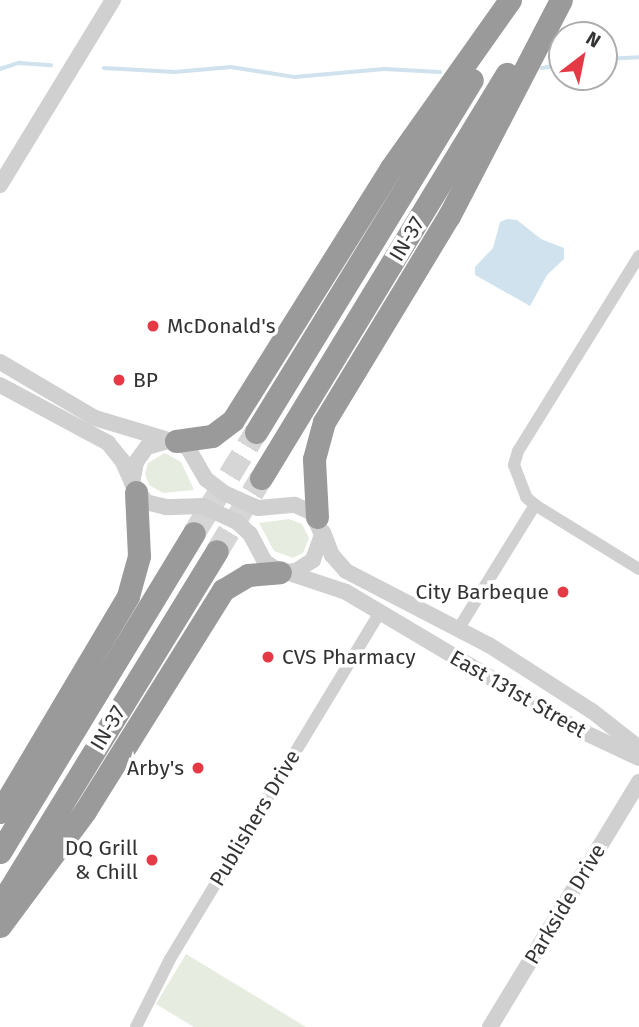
<!DOCTYPE html>
<style>
body{margin:0}
#map{position:relative;width:639px;height:1027px;overflow:hidden;background:#fff;font-family:"Fira Sans",sans-serif}
div>[style]{position:absolute}
.green>*{inset:0;background:#e6ecdf}
.water>*{inset:0;background:#cfe2ee}
.stream>*{height:3.5px;margin:-1.75px;padding:0 1.75px;transform-origin:1.75px;border-radius:1.75px;background:#cfe2ee}
.motorway-tunnel>*{height:23px;margin-top:-11.5px;transform-origin:0;background:repeating-linear-gradient(90deg,#d6d6d6 0 23px,transparent 0 34px)}
.minor>*{height:12px;margin:-6px;padding:0 6px;transform-origin:6px;border-radius:6px;background:#d0d0d0}
.tertiary>*{height:16px;margin:-8px;padding:0 8px;transform-origin:8px;border-radius:8px;background:#d0d0d0}
.motorway>*{height:23px;margin:-11.5px;padding:0 11.5px;transform-origin:11.5px;border-radius:11.5px;background:#9a9a9a}
.dots>*{width:19px;height:19px;translate:-50% -50%;box-sizing:border-box;border:4px solid #fff;border-radius:50%}
span{translate:-50% -50%;white-space:nowrap;text-align:center;line-height:1.15;-webkit-text-stroke:7px #fff;paint-order:stroke}
.street-label{font-size:21px;color:#333}
.poi-label{font-size:21px;color:#333}
.left{translate:0 -50%;text-align:left}
.right{translate:-100% -50%;text-align:right}
.north{position:absolute;left:548px;top:21px;width:70px;height:70px;box-sizing:border-box;background:#fff;border:2px solid #adadad;border-radius:50%;rotate:32deg;font-size:19px;font-weight:700;line-height:28px;text-align:center;color:#333}
.north::after{content:'';display:block;margin:auto;width:24px;height:32px;background:#e63946;clip-path:polygon(50% 0,100% 100%,50% 72%,0 100%)}
</style>
<div id="map">
<div class="green">
<div style="clip-path:polygon(165px 453px,181px 462px,194px 490px,163px 493px,149px 485px,145px 474px,148px 463px)"></div>
<div style="clip-path:polygon(289px 519px,302px 524px,309px 538px,303px 553px,293px 558px,274px 551px,259px 523px)"></div>
<div style="clip-path:polygon(186px 954px,242px 988px,306px 1027px,194px 1027px,156px 1004px)"></div>
</div>
<div class="water">
<div style="clip-path:polygon(507px 219px,517px 220px,541px 239px,564px 248px,564px 259px,547px 275px,530px 306px,475px 275px,475px 267px,493px 248px,500px 222px)"></div>
</div>
<div class="stream">
<div style="left:604px;top:59px;width:35px;rotate:-3deg"></div>
<div style="left:104px;top:68px;width:71px;rotate:3.2deg"></div>
<div style="left:175px;top:72px;width:56px;rotate:-5.1deg"></div>
<div style="left:231px;top:67px;width:65px;rotate:8.9deg"></div>
<div style="left:295px;top:77px;width:89px;rotate:-5.1deg"></div>
<div style="left:384px;top:69px;width:56px;rotate:3.1deg"></div>
<div style="left:542px;top:68px;width:20px;rotate:-9deg"></div>
<div style="left:0;top:69px;width:20px;rotate:-18deg"></div>
<div style="left:19px;top:63px;width:32px;rotate:4deg"></div>
</div>
<div class="motorway-tunnel">
<div style="left:194px;top:533px;width:119px;rotate:-58.5deg"></div>
<div style="left:217px;top:551px;width:85px;rotate:-58.9deg"></div>
</div>
<div class="minor">
<div style="left:639px;top:256px;width:229px;rotate:121.8deg"></div>
<div style="left:518px;top:451px;width:15px;rotate:106deg"></div>
<div style="left:514px;top:465px;width:34px;rotate:69deg"></div>
<div style="left:526px;top:497px;width:12px;rotate:42deg"></div>
<div style="left:535px;top:505px;width:122px;rotate:31.6deg"></div>
<div style="left:459px;top:628px;width:145px;rotate:-58.3deg"></div>
<div style="left:136px;top:1027px;width:76px;rotate:-63.4deg"></div>
<div style="left:170px;top:959px;width:406px;rotate:-58.8deg"></div>
</div>
<div class="tertiary">
<div style="left:0;top:185px;width:217px;rotate:-58.6deg"></div>
<div style="left:0;top:362px;width:110px;rotate:30.5deg"></div>
<div style="left:95px;top:418px;width:73px;rotate:16.7deg"></div>
<div style="left:0;top:385px;width:123px;rotate:28.2deg"></div>
<div style="left:108px;top:443px;width:22px;rotate:51deg"></div>
<div style="left:122px;top:460px;width:24px;rotate:66deg"></div>
<div style="left:171px;top:440px;width:19px;rotate:25deg"></div>
<div style="left:188px;top:448px;width:36px;rotate:60deg"></div>
<div style="left:206px;top:479px;width:23px;rotate:38deg"></div>
<div style="left:224px;top:493px;width:37px;rotate:24deg"></div>
<div style="left:258px;top:508px;width:37px;rotate:-5deg"></div>
<div style="left:295px;top:505px;width:20px;rotate:24deg"></div>
<div style="left:313px;top:513px;width:24px;rotate:68deg"></div>
<div style="left:322px;top:535px;width:27px;rotate:110deg"></div>
<div style="left:313px;top:560px;width:20px;rotate:147deg"></div>
<div style="left:296px;top:571px;width:16px;rotate:176deg"></div>
<div style="left:280px;top:572px;width:18px;rotate:-146deg"></div>
<div style="left:265px;top:562px;width:32px;rotate:-118deg"></div>
<div style="left:250px;top:534px;width:18px;rotate:-137deg"></div>
<div style="left:237px;top:522px;width:38px;rotate:-155deg"></div>
<div style="left:203px;top:506px;width:37px;rotate:178deg"></div>
<div style="left:166px;top:507px;width:21px;rotate:-166deg"></div>
<div style="left:146px;top:502px;width:24px;rotate:-126deg"></div>
<div style="left:132px;top:483px;width:21px;rotate:-79deg"></div>
<div style="left:136px;top:462px;width:19px;rotate:-54deg"></div>
<div style="left:147px;top:447px;width:25px;rotate:-16deg"></div>
<div style="left:323px;top:532px;width:25px;rotate:69deg"></div>
<div style="left:332px;top:555px;width:21px;rotate:49deg"></div>
<div style="left:346px;top:571px;width:161px;rotate:27.4deg"></div>
<div style="left:489px;top:645px;width:122px;rotate:32.7deg"></div>
<div style="left:592px;top:711px;width:60px;rotate:38.2deg"></div>
<div style="left:289px;top:573px;width:60px;rotate:18.4deg"></div>
<div style="left:346px;top:592px;width:264px;rotate:30.7deg"></div>
<div style="left:573px;top:727px;width:73px;rotate:25.2deg"></div>
<div style="left:490px;top:1027px;width:287px;rotate:-58.7deg"></div>
</div>
<div class="motorway">
<div style="left:256px;top:432px;width:413px;rotate:-58.5deg"></div>
<div style="left:176px;top:441px;width:36px;rotate:-8deg"></div>
<div style="left:212px;top:436px;width:26px;rotate:-37deg"></div>
<div style="left:233px;top:420px;width:297px;rotate:-57.9deg"></div>
<div style="left:391px;top:168px;width:206px;rotate:-54.7deg"></div>
<div style="left:261px;top:478px;width:473px;rotate:-58.7deg"></div>
<div style="left:317px;top:517px;width:58px;rotate:-93deg"></div>
<div style="left:314px;top:459px;width:38px;rotate:-75deg"></div>
<div style="left:324px;top:422px;width:241px;rotate:-58.8deg"></div>
<div style="left:449px;top:216px;width:243px;rotate:-62.6deg"></div>
<div style="left:0;top:812px;width:251px;rotate:-59.3deg"></div>
<div style="left:128px;top:596px;width:41px;rotate:-74.6deg"></div>
<div style="left:139px;top:556px;width:64px;rotate:-92.7deg"></div>
<div style="left:0;top:852px;width:373px;rotate:-58.7deg"></div>
<div style="left:3px;top:900px;width:409px;rotate:-58.5deg"></div>
<div style="left:0;top:926px;width:143px;rotate:-53.5deg"></div>
<div style="left:85px;top:811px;width:261px;rotate:-58deg"></div>
<div style="left:223px;top:590px;width:29px;rotate:-31deg"></div>
<div style="left:248px;top:575px;width:32px;rotate:-5deg"></div>
</div>
<div class="dots">
<div style="left:153px;top:326px;background:#e63946"></div>
<div style="left:119px;top:380px;background:#e63946"></div>
<div style="left:563px;top:592px;background:#e63946"></div>
<div style="left:268px;top:657px;background:#e63946"></div>
<div style="left:198px;top:768px;background:#e63946"></div>
<div style="left:152px;top:860px;background:#e63946"></div>
</div>
<div class="street-label">
<span style="left:407px;top:239px;rotate:-59deg">IN-37</span>
<span style="left:518px;top:694px;rotate:30deg">East 131st Street</span>
<span style="left:108px;top:728px;rotate:-59deg">IN-37</span>
<span style="left:255px;top:818px;rotate:-59deg">Publishers Drive</span>
<span style="left:565px;top:904px;rotate:-59deg">Parkside Drive</span>
</div>
<div class="poi-label">
<span class="left" style="left:167px;top:326px">McDonald's</span>
<span class="left" style="left:133px;top:380px">BP</span>
<span class="right" style="left:549px;top:592px">City Barbeque</span>
<span class="left" style="left:282px;top:657px">CVS Pharmacy</span>
<span class="right" style="left:184px;top:768px">Arby's</span>
<span class="right" style="left:138px;top:860px">DQ Grill<br>&amp; Chill</span>
</div>
<div class="north">N</div>
</div>
